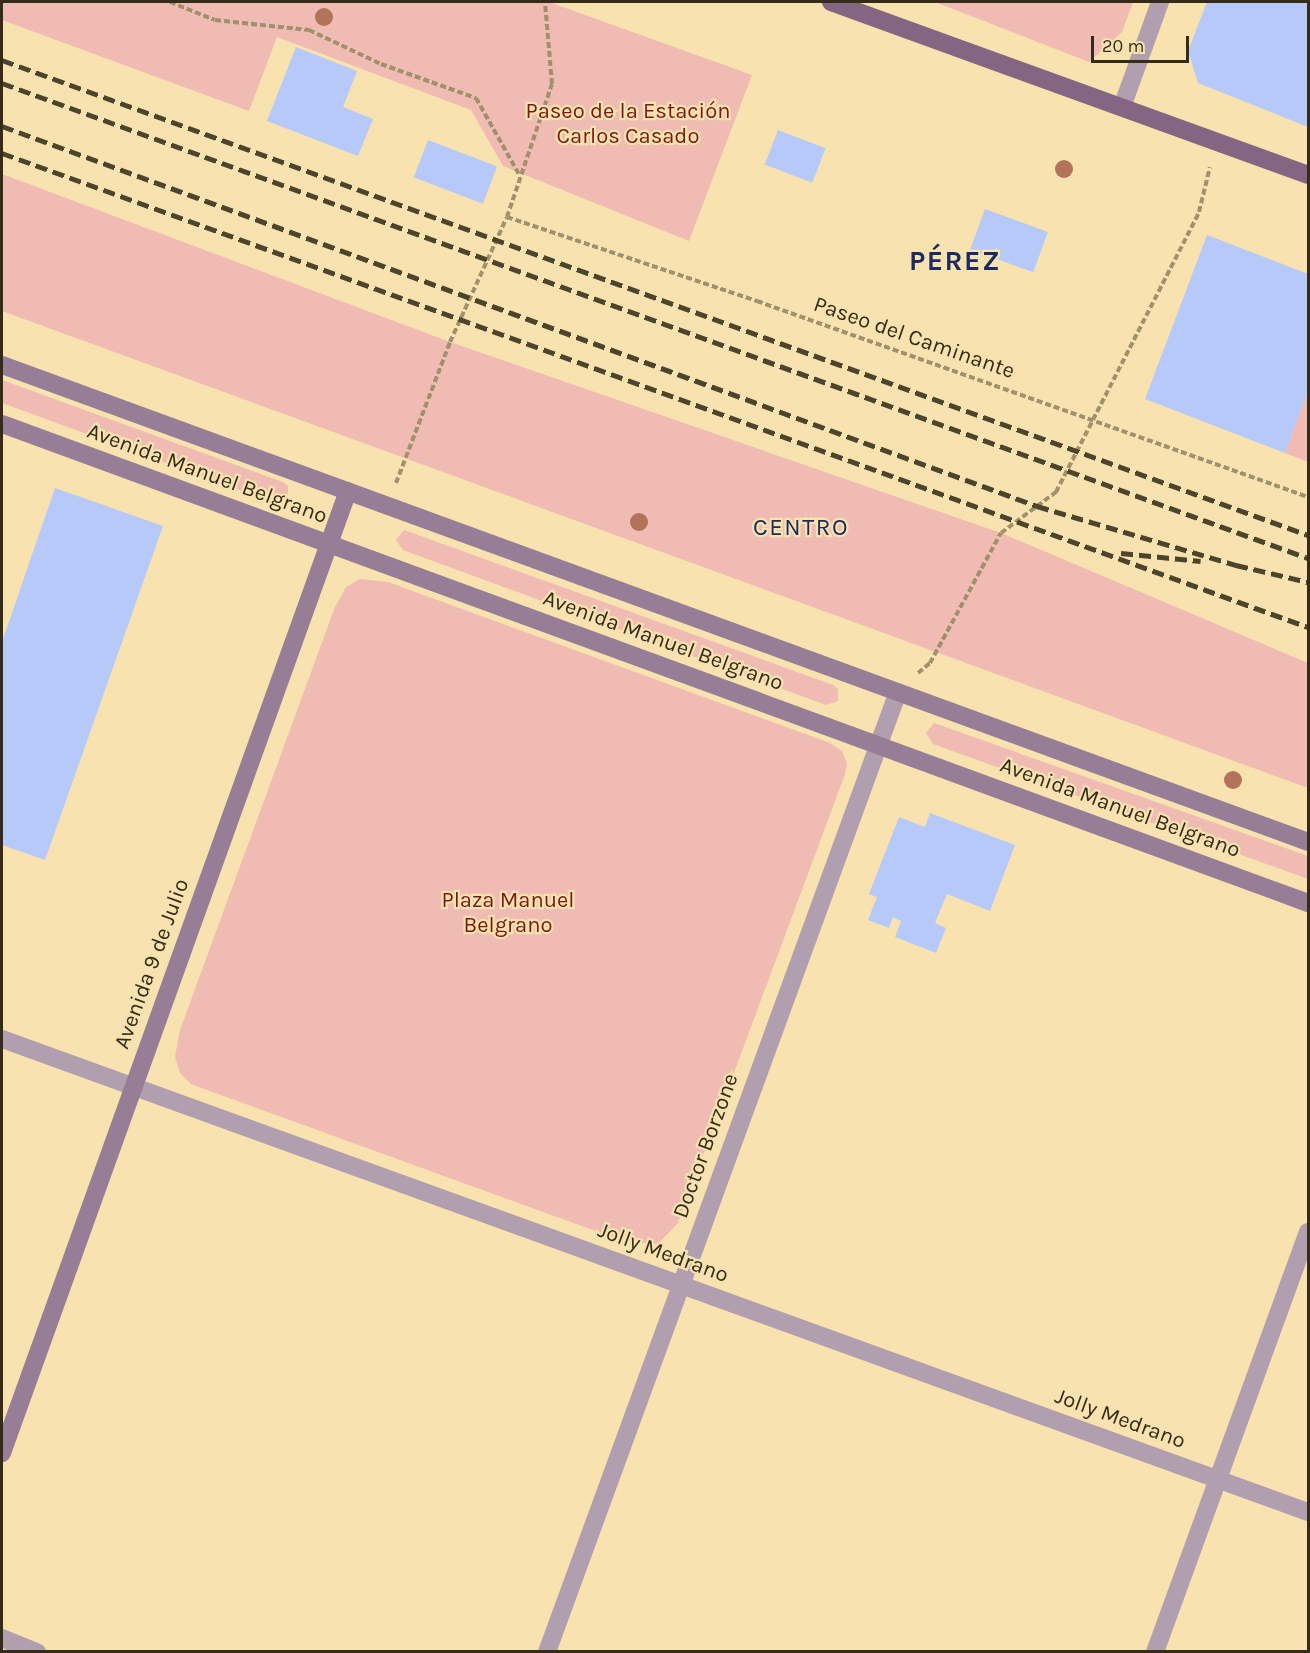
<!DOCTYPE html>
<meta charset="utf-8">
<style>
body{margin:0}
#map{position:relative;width:1310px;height:1653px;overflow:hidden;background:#f7e2b0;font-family:Karla,sans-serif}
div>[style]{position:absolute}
.green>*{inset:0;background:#efbbb3}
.building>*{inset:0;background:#b7c9f8;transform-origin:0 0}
.path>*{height:4px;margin-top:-2px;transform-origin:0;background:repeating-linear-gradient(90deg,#a0916c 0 6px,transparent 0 9px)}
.street>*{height:18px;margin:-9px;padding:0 9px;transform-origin:9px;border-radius:9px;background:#b19faf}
.secondary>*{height:18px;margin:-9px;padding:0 9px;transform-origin:9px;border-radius:9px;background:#977d95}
.primary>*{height:18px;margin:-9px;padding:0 9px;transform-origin:9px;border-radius:9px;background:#846582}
.rail>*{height:4.5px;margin-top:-2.25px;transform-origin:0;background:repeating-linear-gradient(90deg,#4d442c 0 12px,transparent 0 18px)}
.trees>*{width:18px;height:18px;margin:-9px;border-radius:50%;background:#b2735a}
span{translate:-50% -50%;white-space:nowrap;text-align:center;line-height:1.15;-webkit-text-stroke:4.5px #f7e2b0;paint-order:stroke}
.park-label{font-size:22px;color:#7a1914}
.street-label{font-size:22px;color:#342c18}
.neighbourhood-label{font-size:24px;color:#1b2a61;letter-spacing:1.5px}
.district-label{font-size:28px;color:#1b2a61;font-weight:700;letter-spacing:1.5px}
.frame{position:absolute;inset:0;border:3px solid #342c18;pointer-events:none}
.scale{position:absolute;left:1091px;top:36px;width:98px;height:27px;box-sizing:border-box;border:3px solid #342c18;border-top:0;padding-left:8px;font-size:18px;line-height:21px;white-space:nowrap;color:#342c18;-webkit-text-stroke:4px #f7e2b0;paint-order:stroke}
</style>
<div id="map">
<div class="green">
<div style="clip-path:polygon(2px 2px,549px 2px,752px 75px,689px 241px,503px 166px,471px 110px,277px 37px,249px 111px,2px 20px)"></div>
<div style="clip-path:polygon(935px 2px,1133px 2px,1122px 32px,1089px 62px)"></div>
<div style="clip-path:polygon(2px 174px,450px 342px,1001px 533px,1308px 663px,1308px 788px,2px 311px)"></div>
<div style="clip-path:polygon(2px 380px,283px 482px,288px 486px,288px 499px,276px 503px,2px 403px)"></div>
<div style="clip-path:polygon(1308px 391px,1308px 462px,1285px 453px)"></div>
<div style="clip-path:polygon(404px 530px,833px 685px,838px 689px,838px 701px,826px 705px,403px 550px,396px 540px)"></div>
<div style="clip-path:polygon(360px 579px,388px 582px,830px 743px,842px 751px,847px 764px,844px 777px,678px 1223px,658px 1244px,626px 1242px,207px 1090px,191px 1084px,180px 1073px,175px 1057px,180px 1030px,335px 607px,346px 587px)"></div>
<div style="clip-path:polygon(934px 723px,1308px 856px,1308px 879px,933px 744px,926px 733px)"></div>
</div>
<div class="building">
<div style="clip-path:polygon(1207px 2px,1308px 2px,1308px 127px,1198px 83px,1188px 51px)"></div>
<div style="clip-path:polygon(296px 47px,357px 71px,343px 107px,373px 119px,358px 156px,267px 121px)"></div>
<div style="left:778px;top:130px;width:51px;height:37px;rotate:21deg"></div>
<div style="left:428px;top:140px;width:74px;height:40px;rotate:21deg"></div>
<div style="left:985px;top:209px;width:67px;height:43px;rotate:20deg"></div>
<div style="clip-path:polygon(1207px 235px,1308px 274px,1308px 391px,1285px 453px,1145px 399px)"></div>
<div style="clip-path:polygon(55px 488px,163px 526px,45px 860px,2px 845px,2px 642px)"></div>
<div style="clip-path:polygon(930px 813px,1015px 845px,990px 911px,947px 894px,935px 923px,946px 928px,936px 953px,895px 937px,901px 921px,893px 917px,889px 928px,868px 920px,877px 897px,869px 894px,899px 817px,925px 827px)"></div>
</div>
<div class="path">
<div style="left:170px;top:2px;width:48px;rotate:21.8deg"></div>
<div style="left:215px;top:20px;width:95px;rotate:6.1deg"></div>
<div style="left:309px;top:30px;width:80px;rotate:25.3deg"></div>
<div style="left:381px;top:64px;width:101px;rotate:19.7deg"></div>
<div style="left:476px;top:98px;width:90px;rotate:60.6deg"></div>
<div style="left:507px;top:217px;width:264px;rotate:18.6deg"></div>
<div style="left:757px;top:301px;width:585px;rotate:19.58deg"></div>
<div style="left:396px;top:483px;width:151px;rotate:-69deg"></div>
<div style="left:450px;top:342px;width:137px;rotate:-65.5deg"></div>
<div style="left:507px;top:217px;width:140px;rotate:-71.3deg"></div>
<div style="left:552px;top:84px;width:82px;rotate:-94.9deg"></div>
<div style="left:918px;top:673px;width:16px;rotate:-40deg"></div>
<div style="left:930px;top:663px;width:148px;rotate:-61.4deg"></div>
<div style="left:1001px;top:533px;width:69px;rotate:-36.7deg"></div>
<div style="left:1056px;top:492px;width:314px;rotate:-62.9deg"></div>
<div style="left:1199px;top:212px;width:46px;rotate:-76.3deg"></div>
</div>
<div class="street">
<div style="left:1122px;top:107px;width:112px;rotate:-70.1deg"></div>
<div style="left:2px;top:1039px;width:1389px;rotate:19.91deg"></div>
<div style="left:2px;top:1638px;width:38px;rotate:22deg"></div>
<div style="left:547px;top:1652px;width:1022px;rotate:-69.92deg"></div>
<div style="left:1155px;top:1652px;width:447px;rotate:-70deg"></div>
</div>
<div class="secondary">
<div style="left:2px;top:365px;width:1390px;rotate:20.06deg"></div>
<div style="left:2px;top:424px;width:1391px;rotate:20.14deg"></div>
<div style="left:2px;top:1453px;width:1022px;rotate:-70.22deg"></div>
</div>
<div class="primary">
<div style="left:831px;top:2px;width:507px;rotate:19.93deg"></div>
</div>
<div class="rail">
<div style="left:2px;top:60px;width:1390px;rotate:19.99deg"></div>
<div style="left:2px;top:83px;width:1390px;rotate:19.99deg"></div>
<div style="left:2px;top:126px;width:1103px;rotate:20.16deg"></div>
<div style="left:1037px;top:506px;width:208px;rotate:16.5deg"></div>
<div style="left:1236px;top:565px;width:74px;rotate:13.3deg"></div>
<div style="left:2px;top:153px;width:1389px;rotate:19.95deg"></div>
<div style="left:1121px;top:553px;width:80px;rotate:5.7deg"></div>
</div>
<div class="trees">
<div style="left:324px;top:17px"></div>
<div style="left:1064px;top:169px"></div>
<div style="left:639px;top:522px"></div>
<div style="left:1233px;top:780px"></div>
</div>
<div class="park-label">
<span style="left:628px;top:124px">Paseo de la Estación<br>Carlos Casado</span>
<span style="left:508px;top:913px">Plaza Manuel<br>Belgrano</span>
</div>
<div class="street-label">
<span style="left:914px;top:338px;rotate:19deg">Paseo del Caminante</span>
<span style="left:207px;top:474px;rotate:20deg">Avenida Manuel Belgrano</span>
<span style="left:663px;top:641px;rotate:20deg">Avenida Manuel Belgrano</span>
<span style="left:1120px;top:808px;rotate:20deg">Avenida Manuel Belgrano</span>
<span style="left:152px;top:964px;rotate:-70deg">Avenida 9 de Julio</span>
<span style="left:706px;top:1146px;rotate:-70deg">Doctor Borzone</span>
<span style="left:663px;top:1253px;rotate:20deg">Jolly Medrano</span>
<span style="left:1120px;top:1419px;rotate:20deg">Jolly Medrano</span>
</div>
<div class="neighbourhood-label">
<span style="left:801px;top:528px">CENTRO</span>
</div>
<div class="district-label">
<span style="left:955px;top:261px">PÉREZ</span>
</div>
<div class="frame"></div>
<div class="scale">20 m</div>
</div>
